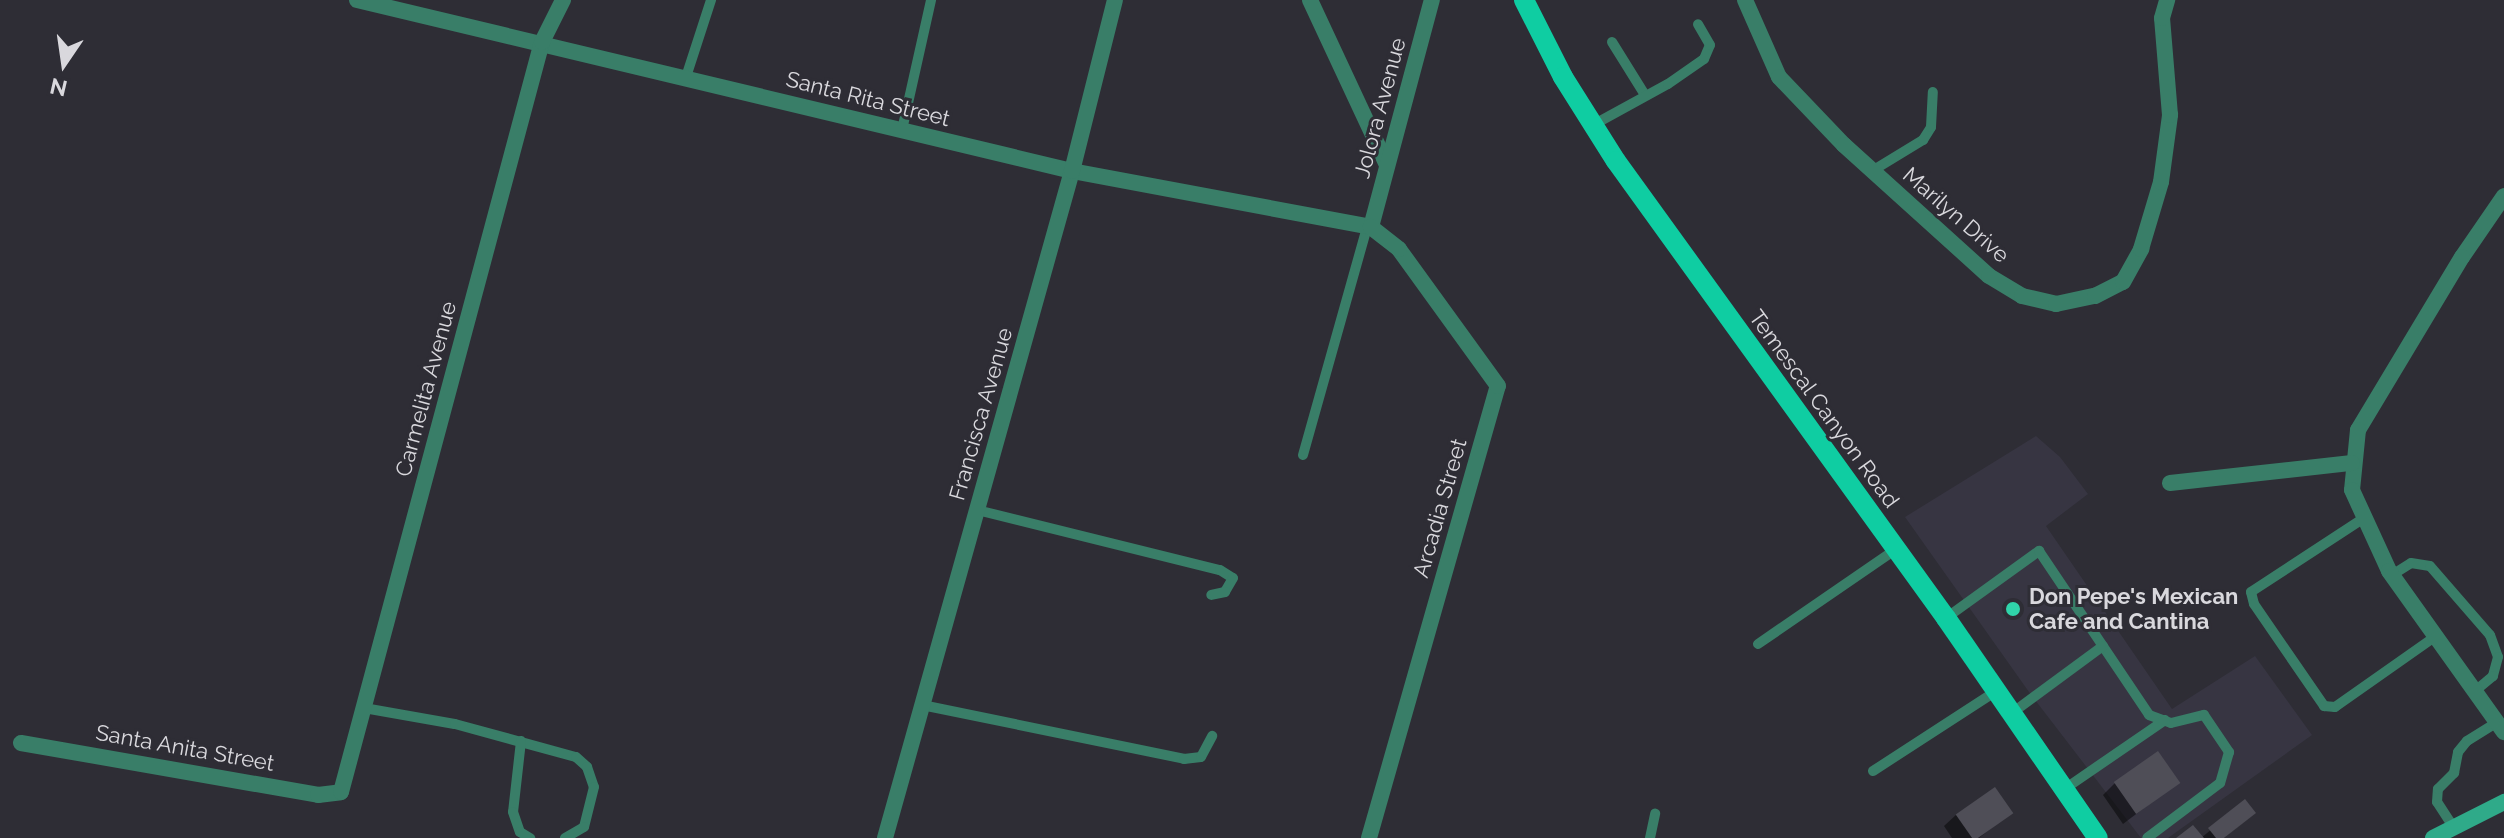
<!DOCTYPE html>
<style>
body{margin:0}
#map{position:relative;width:2504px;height:838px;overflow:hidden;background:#2e2d35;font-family:Raleway,sans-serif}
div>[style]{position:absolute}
.built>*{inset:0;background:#373542}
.shadow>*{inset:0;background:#0007}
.building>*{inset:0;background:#4f4e57;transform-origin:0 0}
.lane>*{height:10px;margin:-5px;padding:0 5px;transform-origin:5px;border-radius:5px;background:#397e68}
.street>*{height:16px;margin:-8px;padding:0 8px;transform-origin:8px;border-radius:8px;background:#397e68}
.secondary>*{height:16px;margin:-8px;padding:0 8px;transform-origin:8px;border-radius:8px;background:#2faa89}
.primary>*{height:20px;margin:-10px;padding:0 10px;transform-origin:10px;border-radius:10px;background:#0fcda2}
.dots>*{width:22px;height:22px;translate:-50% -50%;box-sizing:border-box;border:4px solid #2e2d35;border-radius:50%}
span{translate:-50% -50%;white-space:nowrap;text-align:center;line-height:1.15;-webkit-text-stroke:6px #2e2d35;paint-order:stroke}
.street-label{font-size:22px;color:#d9d8dd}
.poi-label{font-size:22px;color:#d9d8dd;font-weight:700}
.left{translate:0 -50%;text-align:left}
.north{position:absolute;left:24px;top:24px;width:80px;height:80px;-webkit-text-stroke:6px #2e2d35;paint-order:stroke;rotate:193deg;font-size:22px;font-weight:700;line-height:32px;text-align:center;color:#d9d8dd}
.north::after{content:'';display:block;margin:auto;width:28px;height:36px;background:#d9d8dd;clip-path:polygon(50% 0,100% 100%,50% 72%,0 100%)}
</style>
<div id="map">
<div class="built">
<div style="clip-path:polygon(2036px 436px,2060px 457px,2088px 494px,2046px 526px,2172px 709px,2255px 656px,2312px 735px,2168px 838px,2141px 838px,2029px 692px,1905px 517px)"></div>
</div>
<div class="shadow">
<div style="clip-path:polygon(2115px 783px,2177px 783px,2123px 824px,2103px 795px)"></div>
<div style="clip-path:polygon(2245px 802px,2254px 813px,2224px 838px,2179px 838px,2201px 838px)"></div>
<div style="clip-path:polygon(2010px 813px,1979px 838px,1952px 838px,1944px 826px,1957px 814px)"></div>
</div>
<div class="building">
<div style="left:2158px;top:751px;width:39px;height:54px;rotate:55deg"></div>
<div style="left:1995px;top:787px;width:32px;height:48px;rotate:55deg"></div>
<div style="clip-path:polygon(2245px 799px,2256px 813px,2224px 838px,2216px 838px,2208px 828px)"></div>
<div style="clip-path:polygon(2193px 825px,2204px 838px,2176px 838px)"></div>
</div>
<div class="lane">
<div style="left:1612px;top:42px;width:62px;rotate:58.1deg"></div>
<div style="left:686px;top:77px;width:81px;rotate:-72deg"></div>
<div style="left:1593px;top:125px;width:85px;rotate:-28.7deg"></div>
<div style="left:1668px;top:84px;width:44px;rotate:-34.8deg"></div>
<div style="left:1704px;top:59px;width:15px;rotate:-67deg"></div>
<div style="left:1710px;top:45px;width:24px;rotate:-120deg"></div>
<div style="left:902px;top:130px;width:133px;rotate:-77.4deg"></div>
<div style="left:1872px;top:171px;width:60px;rotate:-31.3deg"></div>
<div style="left:1923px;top:140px;width:15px;rotate:-58deg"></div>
<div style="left:1931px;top:127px;width:35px;rotate:-87deg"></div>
<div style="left:1303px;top:455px;width:237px;rotate:-74.3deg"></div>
<div style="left:977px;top:510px;width:250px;rotate:13.9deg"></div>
<div style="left:1220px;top:570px;width:15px;rotate:32deg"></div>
<div style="left:1233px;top:578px;width:16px;rotate:120deg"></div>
<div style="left:1225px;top:592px;width:14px;rotate:168deg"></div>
<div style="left:2364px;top:518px;width:135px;rotate:146.8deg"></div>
<div style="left:2251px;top:592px;width:12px;rotate:76deg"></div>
<div style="left:2254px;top:604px;width:124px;rotate:55.5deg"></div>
<div style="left:2324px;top:706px;width:11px;rotate:5deg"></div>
<div style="left:2335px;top:707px;width:123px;rotate:-35.1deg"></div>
<div style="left:2392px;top:575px;width:22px;rotate:-32deg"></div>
<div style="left:2411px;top:563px;width:19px;rotate:9deg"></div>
<div style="left:2430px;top:566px;width:91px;rotate:49deg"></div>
<div style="left:2490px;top:635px;width:23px;rotate:70deg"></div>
<div style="left:2498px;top:657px;width:20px;rotate:105deg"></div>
<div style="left:2493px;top:676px;width:23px;rotate:140deg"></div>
<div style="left:1946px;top:618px;width:115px;rotate:-35.8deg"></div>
<div style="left:2039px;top:551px;width:197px;rotate:56.1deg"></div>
<div style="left:2149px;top:715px;width:23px;rotate:20deg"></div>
<div style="left:2171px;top:723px;width:34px;rotate:-14deg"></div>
<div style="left:2204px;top:715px;width:45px;rotate:56deg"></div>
<div style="left:2229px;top:752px;width:32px;rotate:106deg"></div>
<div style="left:2220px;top:783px;width:91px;rotate:143deg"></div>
<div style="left:1758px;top:644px;width:168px;rotate:-34.5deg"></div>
<div style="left:922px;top:705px;width:268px;rotate:11.6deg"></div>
<div style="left:1184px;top:759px;width:17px;rotate:-7deg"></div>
<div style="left:1201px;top:757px;width:24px;rotate:-62deg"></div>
<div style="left:364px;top:708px;width:92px;rotate:10deg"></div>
<div style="left:455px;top:724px;width:125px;rotate:15.3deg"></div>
<div style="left:576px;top:757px;width:15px;rotate:42deg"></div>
<div style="left:587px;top:767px;width:21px;rotate:71deg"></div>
<div style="left:594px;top:787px;width:41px;rotate:104deg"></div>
<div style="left:584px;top:827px;width:22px;rotate:150deg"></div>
<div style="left:2012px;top:713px;width:113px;rotate:-36.4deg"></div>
<div style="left:521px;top:741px;width:71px;rotate:96.4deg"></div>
<div style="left:513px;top:812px;width:21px;rotate:71deg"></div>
<div style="left:520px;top:832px;width:12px;rotate:31deg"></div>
<div style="left:1873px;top:771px;width:147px;rotate:-33deg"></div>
<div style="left:2066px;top:788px;width:120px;rotate:-34.5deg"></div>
<div style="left:2454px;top:828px;width:31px;rotate:-123deg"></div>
<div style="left:2437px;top:802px;width:13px;rotate:-86deg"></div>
<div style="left:2438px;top:789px;width:23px;rotate:-45deg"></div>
<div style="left:2454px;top:773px;width:21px;rotate:-79deg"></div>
<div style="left:2458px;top:752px;width:14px;rotate:-51deg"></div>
<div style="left:2467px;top:741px;width:36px;rotate:-32deg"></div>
<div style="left:1650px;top:838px;width:25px;rotate:-78deg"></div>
</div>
<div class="street">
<div style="left:357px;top:0;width:735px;rotate:13.45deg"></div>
<div style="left:1072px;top:171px;width:304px;rotate:10.6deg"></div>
<div style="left:1310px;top:0;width:180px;rotate:65deg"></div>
<div style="left:1745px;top:0;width:84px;rotate:66.2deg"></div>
<div style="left:1779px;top:77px;width:94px;rotate:46.3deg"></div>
<div style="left:1844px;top:145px;width:195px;rotate:42.1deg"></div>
<div style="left:1989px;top:276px;width:39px;rotate:31deg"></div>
<div style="left:2022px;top:296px;width:35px;rotate:13deg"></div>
<div style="left:2056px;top:304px;width:40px;rotate:-12deg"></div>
<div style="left:2095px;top:296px;width:31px;rotate:-27deg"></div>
<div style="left:2123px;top:282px;width:38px;rotate:-61deg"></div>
<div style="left:2141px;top:249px;width:70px;rotate:-73.4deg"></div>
<div style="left:2161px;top:182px;width:68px;rotate:-82.3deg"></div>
<div style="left:2170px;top:115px;width:97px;rotate:-94.7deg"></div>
<div style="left:2162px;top:18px;width:19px;rotate:-74deg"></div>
<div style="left:2504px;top:196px;width:74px;rotate:124.5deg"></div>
<div style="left:2462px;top:257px;width:202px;rotate:121deg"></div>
<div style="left:2358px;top:430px;width:60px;rotate:95.7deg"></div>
<div style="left:2352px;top:490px;width:89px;rotate:65.4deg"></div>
<div style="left:2389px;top:571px;width:198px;rotate:54.5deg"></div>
<div style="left:1371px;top:227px;width:235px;rotate:-75deg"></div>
<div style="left:2170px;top:483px;width:183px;rotate:-6.3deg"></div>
<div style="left:21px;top:743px;width:302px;rotate:9.9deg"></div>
<div style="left:318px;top:795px;width:23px;rotate:-7deg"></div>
<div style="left:341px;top:792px;width:776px;rotate:-75deg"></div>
<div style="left:542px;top:42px;width:47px;rotate:-63.4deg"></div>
<div style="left:885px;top:838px;width:693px;rotate:-74.34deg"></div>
<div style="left:1072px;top:171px;width:176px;rotate:-75.9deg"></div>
<div style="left:1369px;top:838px;width:470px;rotate:-74.1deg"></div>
<div style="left:1498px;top:386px;width:169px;rotate:-125.9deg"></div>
<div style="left:1399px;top:249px;width:36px;rotate:-142deg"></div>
</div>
<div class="secondary">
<div style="left:2433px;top:838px;width:80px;rotate:-26.9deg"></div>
</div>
<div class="primary">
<div style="left:1524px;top:0;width:86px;rotate:63.1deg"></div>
<div style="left:1563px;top:77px;width:99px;rotate:57.8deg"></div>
<div style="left:1616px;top:161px;width:564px;rotate:54.17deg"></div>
<div style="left:1946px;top:618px;width:267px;rotate:55.4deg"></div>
</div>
<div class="dots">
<div style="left:2013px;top:609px;background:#30d4aa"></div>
</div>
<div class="street-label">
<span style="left:868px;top:99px;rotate:14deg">Santa Rita Street</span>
<span style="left:1380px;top:108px;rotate:-75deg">Jolora Avenue</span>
<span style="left:1956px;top:215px;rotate:41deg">Marilyn Drive</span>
<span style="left:426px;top:389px;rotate:-75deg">Carmelita Avenue</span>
<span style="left:1824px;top:409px;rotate:54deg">Temescal Canyon Road</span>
<span style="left:981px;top:414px;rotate:-74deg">Francisca Avenue</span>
<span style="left:1440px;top:508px;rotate:-74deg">Arcadia Street</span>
<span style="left:185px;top:748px;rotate:10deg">Santa Anita Street</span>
</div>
<div class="poi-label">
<span class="left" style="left:2029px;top:609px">Don Pepe's Mexican<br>Cafe and Cantina</span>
</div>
<div class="north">N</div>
</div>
